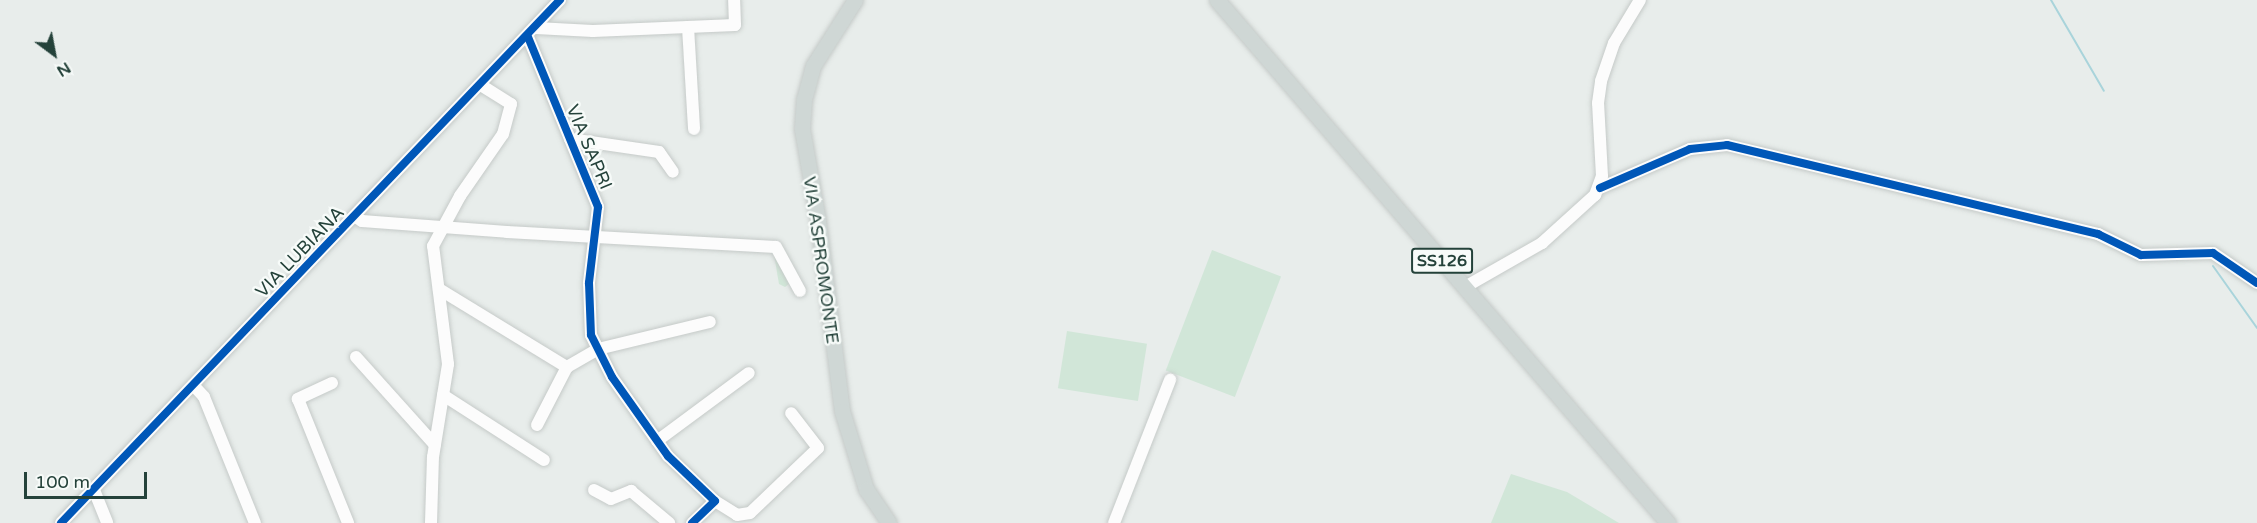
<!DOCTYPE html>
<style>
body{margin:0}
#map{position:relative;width:2257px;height:523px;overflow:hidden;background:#e8edeb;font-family:"Varela Round",sans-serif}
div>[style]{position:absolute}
.green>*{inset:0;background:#d1e6d8;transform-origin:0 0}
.stream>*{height:2px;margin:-1px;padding:0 1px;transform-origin:1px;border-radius:1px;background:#a9d4db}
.roads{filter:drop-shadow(0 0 2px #c5cac8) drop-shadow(0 0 2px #c5cac8)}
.minor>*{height:12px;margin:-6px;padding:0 6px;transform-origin:6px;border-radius:6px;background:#fcfcfc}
.major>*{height:15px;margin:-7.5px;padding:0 7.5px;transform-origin:7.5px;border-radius:7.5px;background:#cfd7d5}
.cycleway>*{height:8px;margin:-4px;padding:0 4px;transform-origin:4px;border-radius:4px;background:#0057b8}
span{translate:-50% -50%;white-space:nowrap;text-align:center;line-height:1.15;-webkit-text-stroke:5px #f7fbf9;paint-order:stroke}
.shield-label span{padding:2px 4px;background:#f7fbf9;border:2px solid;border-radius:4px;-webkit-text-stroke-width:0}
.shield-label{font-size:16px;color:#24423a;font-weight:700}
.street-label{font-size:18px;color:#24423a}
.north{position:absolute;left:24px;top:24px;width:60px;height:60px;-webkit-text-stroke:4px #f7fbf9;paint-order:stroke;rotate:148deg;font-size:16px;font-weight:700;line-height:24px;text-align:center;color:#24423a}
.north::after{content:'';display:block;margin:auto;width:21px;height:27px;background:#24423a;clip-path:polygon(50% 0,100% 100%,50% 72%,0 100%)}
.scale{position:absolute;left:24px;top:472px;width:123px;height:27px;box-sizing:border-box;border:3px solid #24423a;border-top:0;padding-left:8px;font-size:18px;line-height:21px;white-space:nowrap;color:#24423a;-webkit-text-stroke:4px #f7fbf9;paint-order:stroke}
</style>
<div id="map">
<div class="green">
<div style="left:1212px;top:250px;width:74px;height:129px;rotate:21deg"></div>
<div style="clip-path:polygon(774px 255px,789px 284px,785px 287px,779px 284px)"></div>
<div style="left:1067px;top:331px;width:81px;height:58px;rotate:9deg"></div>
<div style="clip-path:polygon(1511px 474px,1567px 492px,1619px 523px,1491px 523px)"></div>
</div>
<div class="stream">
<div style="left:2051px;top:0;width:105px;rotate:59.8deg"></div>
<div style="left:2213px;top:266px;width:76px;rotate:54.6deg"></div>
</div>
<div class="roads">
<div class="minor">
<div style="left:688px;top:27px;width:102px;rotate:86.6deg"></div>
<div style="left:536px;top:28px;width:57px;rotate:3deg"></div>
<div style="left:593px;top:31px;width:142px;rotate:-2.4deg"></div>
<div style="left:735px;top:25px;width:25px;rotate:-92deg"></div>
<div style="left:528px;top:37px;width:184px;rotate:67.6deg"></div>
<div style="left:598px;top:207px;width:77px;rotate:96.8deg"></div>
<div style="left:589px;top:283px;width:52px;rotate:87.8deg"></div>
<div style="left:591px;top:335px;width:47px;rotate:63.4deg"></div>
<div style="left:612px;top:377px;width:97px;rotate:54.7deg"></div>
<div style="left:668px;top:456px;width:65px;rotate:43.8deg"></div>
<div style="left:715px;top:501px;width:32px;rotate:136deg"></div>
<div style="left:570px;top:139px;width:90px;rotate:8.3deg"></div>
<div style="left:659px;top:152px;width:24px;rotate:55deg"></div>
<div style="left:1600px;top:188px;width:98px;rotate:-23.4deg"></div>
<div style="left:1690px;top:149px;width:37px;rotate:-6deg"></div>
<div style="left:1727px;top:145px;width:382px;rotate:13.5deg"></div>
<div style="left:2098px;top:234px;width:48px;rotate:26deg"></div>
<div style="left:2141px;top:255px;width:72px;rotate:-1.6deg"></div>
<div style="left:2213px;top:253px;width:53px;rotate:34.3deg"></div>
<div style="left:356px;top:217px;width:7px;rotate:34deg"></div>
<div style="left:362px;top:221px;width:145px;rotate:4.3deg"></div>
<div style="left:507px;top:232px;width:269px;rotate:3.2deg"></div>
<div style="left:776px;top:247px;width:50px;rotate:61.4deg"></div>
<div style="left:1465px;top:287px;width:89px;rotate:-29.7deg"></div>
<div style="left:1542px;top:243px;width:72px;rotate:-42.2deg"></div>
<div style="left:1595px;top:195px;width:20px;rotate:-70deg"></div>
<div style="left:1602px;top:176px;width:73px;rotate:-93.1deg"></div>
<div style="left:1598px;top:103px;width:22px;rotate:-82deg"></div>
<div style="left:1601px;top:81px;width:40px;rotate:-71.1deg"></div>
<div style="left:1614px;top:43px;width:50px;rotate:-58.8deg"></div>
<div style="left:439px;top:289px;width:150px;rotate:31.4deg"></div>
<div style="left:356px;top:357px;width:118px;rotate:48.1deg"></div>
<div style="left:332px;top:383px;width:38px;rotate:155deg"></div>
<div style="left:298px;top:399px;width:134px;rotate:68deg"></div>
<div style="left:193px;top:385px;width:16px;rotate:47deg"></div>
<div style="left:204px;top:397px;width:136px;rotate:68deg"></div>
<div style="left:443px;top:395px;width:120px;rotate:32.8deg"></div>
<div style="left:537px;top:425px;width:65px;rotate:-62.7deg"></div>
<div style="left:567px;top:367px;width:36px;rotate:-30deg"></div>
<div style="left:598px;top:349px;width:115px;rotate:-13.6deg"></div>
<div style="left:657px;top:441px;width:114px;rotate:-36.5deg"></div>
<div style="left:94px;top:490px;width:35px;rotate:68deg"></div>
<div style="left:594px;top:490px;width:19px;rotate:28deg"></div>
<div style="left:611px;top:499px;width:22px;rotate:-22deg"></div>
<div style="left:631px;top:491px;width:50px;rotate:40.1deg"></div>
<div style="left:715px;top:501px;width:26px;rotate:32deg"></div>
<div style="left:737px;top:515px;width:13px;rotate:-9deg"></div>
<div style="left:750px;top:513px;width:94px;rotate:-43.7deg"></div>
<div style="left:818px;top:448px;width:44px;rotate:-127.6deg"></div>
<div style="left:61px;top:523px;width:723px;rotate:-46.35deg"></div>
<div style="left:431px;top:523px;width:66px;rotate:-88.3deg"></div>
<div style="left:433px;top:457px;width:94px;rotate:-80.8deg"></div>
<div style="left:448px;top:364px;width:119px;rotate:-97.2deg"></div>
<div style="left:433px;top:246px;width:57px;rotate:-61.6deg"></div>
<div style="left:460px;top:196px;width:75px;rotate:-55.3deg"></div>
<div style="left:503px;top:134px;width:31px;rotate:-75deg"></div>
<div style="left:511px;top:104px;width:36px;rotate:-148deg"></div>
<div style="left:1114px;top:523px;width:154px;rotate:-68.6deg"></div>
</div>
<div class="major">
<div style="left:855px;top:0;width:78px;rotate:122.5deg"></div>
<div style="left:813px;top:66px;width:34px;rotate:105deg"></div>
<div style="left:804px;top:99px;width:30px;rotate:94deg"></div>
<div style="left:802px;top:129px;width:93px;rotate:80.1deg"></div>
<div style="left:818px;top:221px;width:192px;rotate:82.8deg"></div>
<div style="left:842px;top:411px;width:82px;rotate:72.9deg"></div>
<div style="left:866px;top:489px;width:41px;rotate:55.9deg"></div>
<div style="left:1217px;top:0;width:691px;rotate:49.23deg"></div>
</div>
</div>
<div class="cycleway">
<div style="left:528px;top:37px;width:184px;rotate:67.6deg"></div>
<div style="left:598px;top:207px;width:77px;rotate:96.8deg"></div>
<div style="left:589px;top:283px;width:52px;rotate:87.8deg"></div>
<div style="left:591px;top:335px;width:47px;rotate:63.4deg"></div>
<div style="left:612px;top:377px;width:97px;rotate:54.7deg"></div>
<div style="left:668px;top:456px;width:65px;rotate:43.8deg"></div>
<div style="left:715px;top:501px;width:32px;rotate:136deg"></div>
<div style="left:1600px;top:188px;width:98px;rotate:-23.4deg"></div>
<div style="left:1690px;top:149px;width:37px;rotate:-6deg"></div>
<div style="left:1727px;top:145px;width:382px;rotate:13.5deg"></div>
<div style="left:2098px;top:234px;width:48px;rotate:26deg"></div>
<div style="left:2141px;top:255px;width:72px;rotate:-1.6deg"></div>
<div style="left:2213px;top:253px;width:53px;rotate:34.3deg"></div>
<div style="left:61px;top:523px;width:723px;rotate:-46.35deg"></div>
</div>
<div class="shield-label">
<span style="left:1442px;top:261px">SS126</span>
</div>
<div class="street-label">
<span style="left:589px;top:147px;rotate:67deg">VIA SAPRI</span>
<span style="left:300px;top:252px;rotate:-46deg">VIA LUBIANA</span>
<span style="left:821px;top:260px;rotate:82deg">VIA ASPROMONTE</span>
</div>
<div class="north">N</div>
<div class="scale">100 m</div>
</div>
